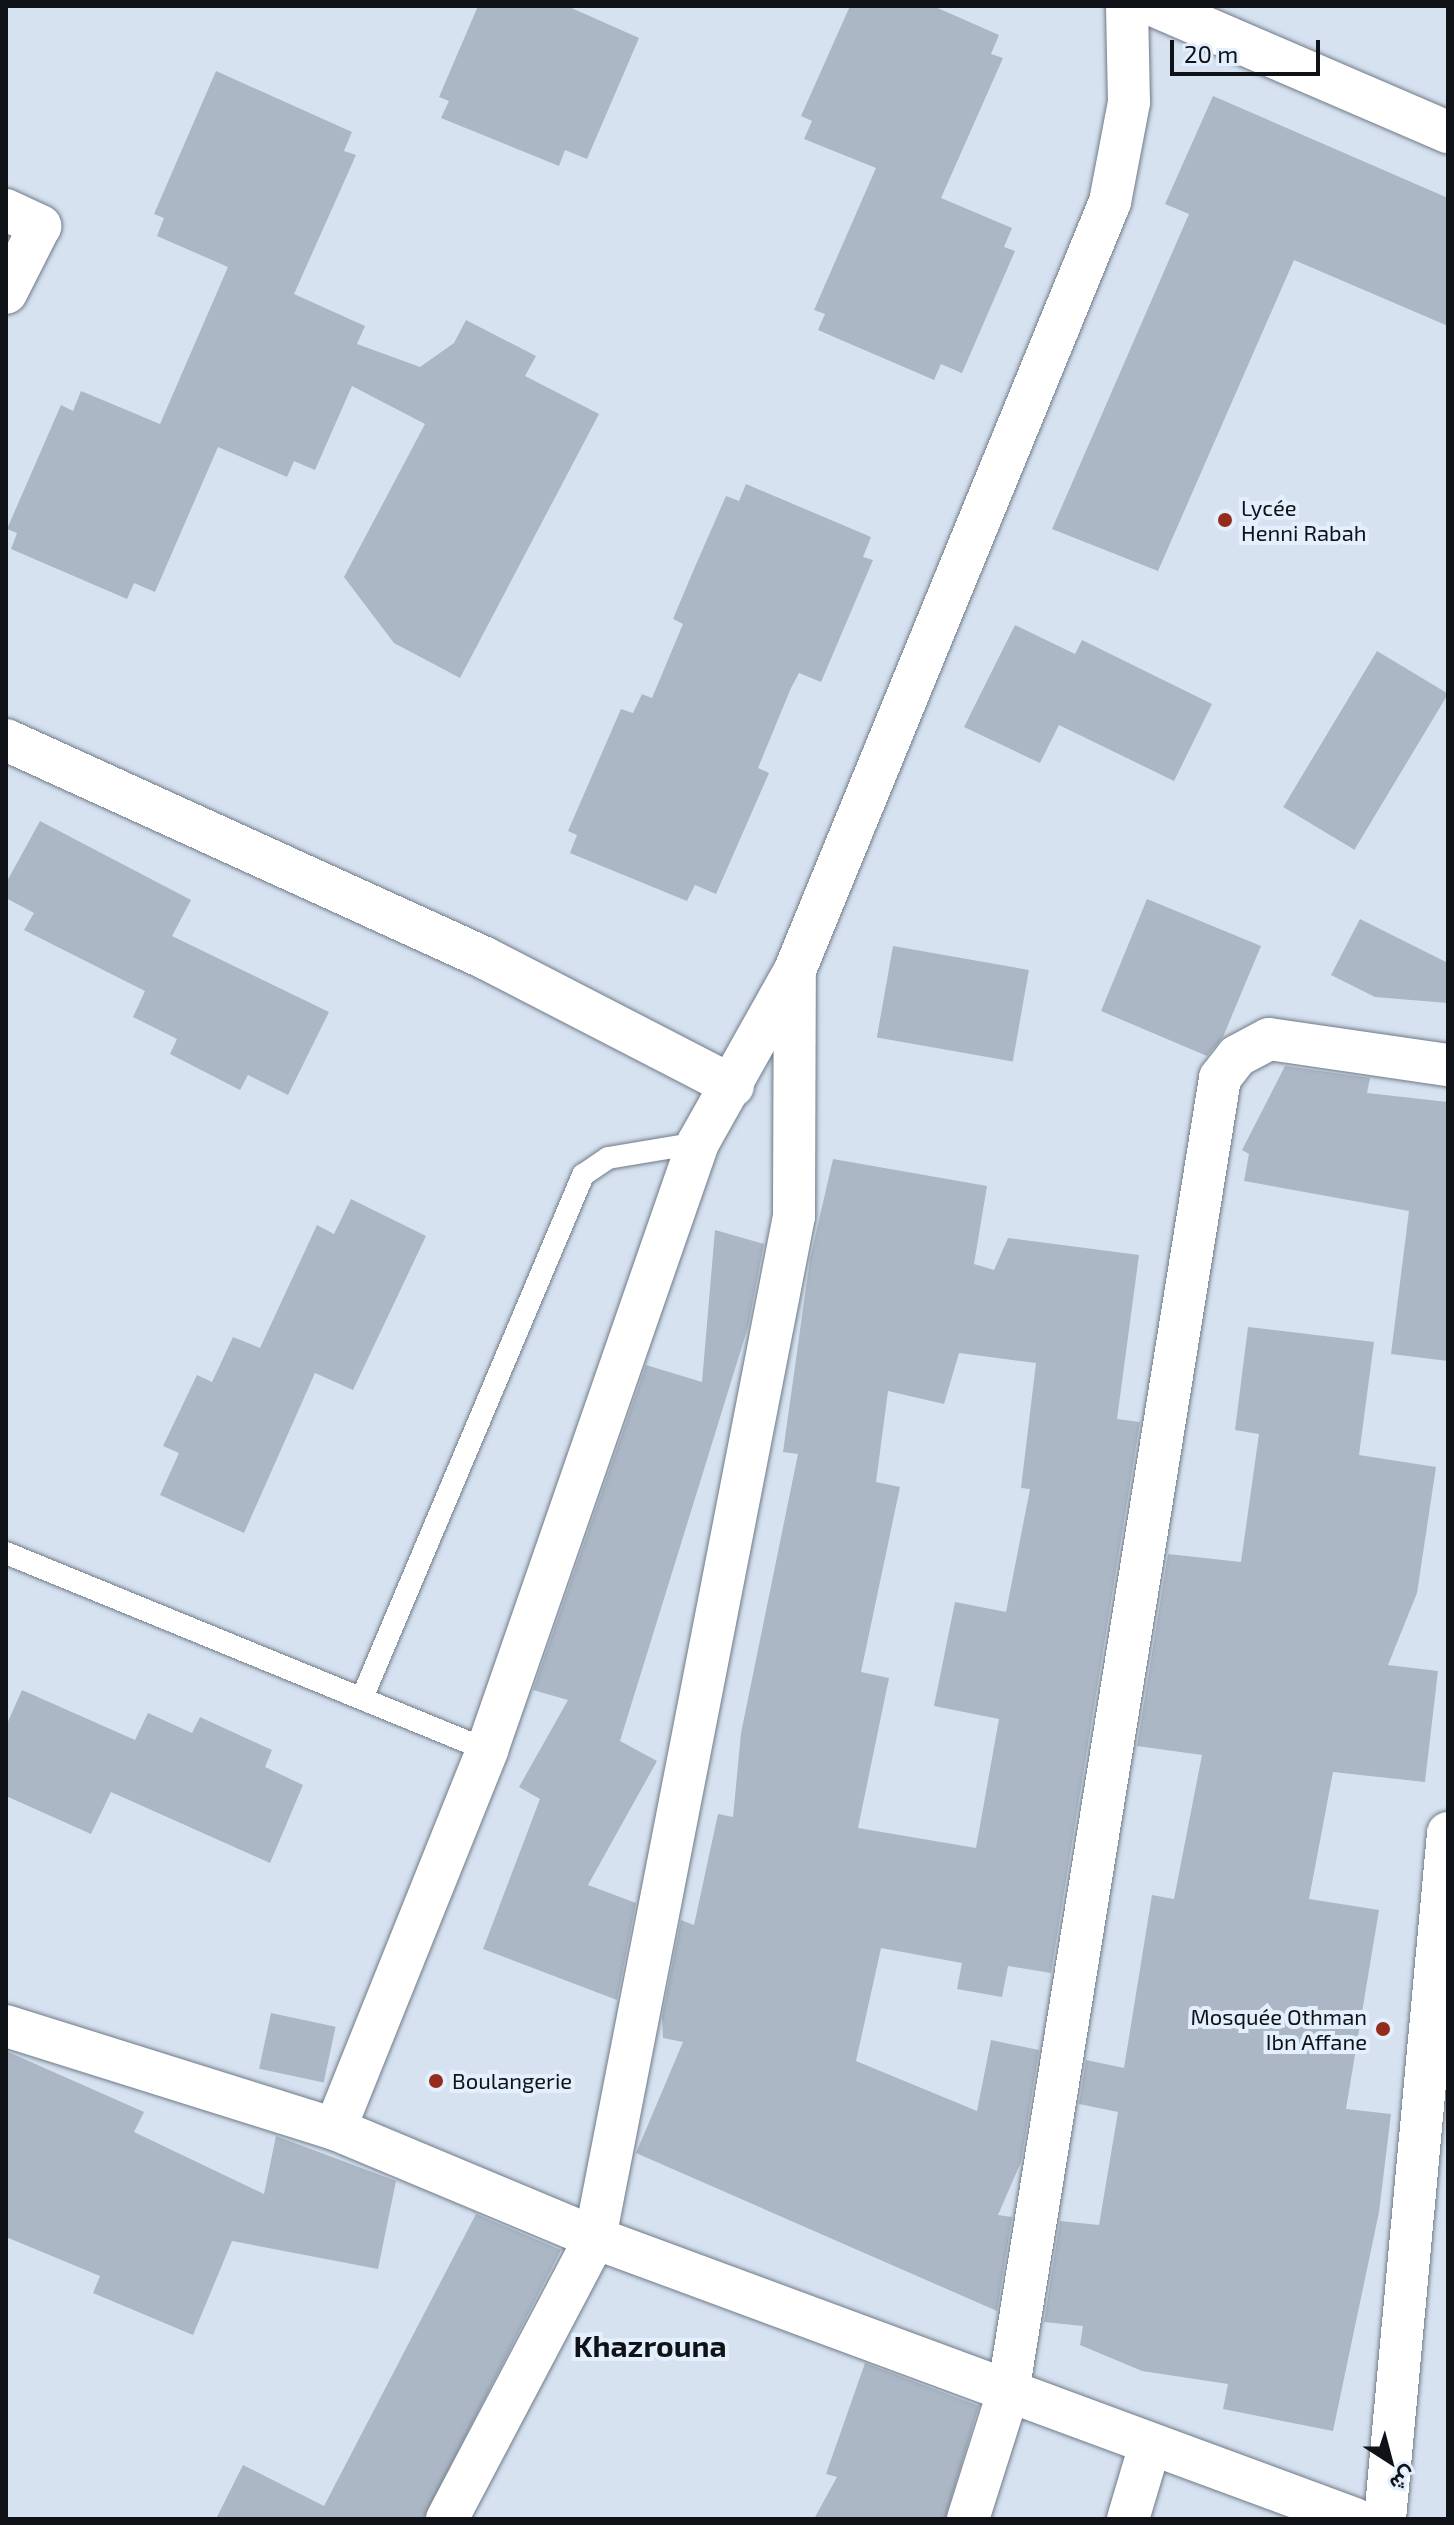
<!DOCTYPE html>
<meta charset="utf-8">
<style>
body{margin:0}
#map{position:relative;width:1454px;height:2525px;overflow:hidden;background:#d6e2f0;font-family:"Exo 2",Vazirmatn,sans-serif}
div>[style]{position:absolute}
.building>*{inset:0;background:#abb7c4;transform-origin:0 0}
.roads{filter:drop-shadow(0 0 2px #707b87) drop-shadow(0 0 2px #707b87)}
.service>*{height:22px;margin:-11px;padding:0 11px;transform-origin:11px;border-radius:11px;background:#fff}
.minor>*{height:42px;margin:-21px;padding:0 21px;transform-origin:21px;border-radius:21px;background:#fff}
.dots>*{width:22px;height:22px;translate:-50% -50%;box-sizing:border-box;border:4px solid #e3effd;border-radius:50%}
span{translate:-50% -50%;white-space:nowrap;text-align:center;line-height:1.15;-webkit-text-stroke:8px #e3effd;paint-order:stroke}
.poi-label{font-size:22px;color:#0f1317}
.left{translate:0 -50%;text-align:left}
.right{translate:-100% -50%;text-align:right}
.district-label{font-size:30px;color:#0f1317;font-weight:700}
.frame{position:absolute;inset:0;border:8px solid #0f1317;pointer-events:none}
.north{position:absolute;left:1350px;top:2421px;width:80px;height:80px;-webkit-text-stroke:6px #e3effd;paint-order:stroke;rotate:144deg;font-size:22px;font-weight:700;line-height:32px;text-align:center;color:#0f1317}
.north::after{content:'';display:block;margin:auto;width:28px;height:36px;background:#0f1317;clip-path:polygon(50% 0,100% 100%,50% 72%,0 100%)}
.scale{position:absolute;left:1170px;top:40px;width:150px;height:36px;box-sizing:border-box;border:4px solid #0f1317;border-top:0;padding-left:10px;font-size:24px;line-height:28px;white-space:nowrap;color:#0f1317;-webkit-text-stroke:6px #e3effd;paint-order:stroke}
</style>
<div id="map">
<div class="building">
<div style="clip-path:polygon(478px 6px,567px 6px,639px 38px,587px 159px,565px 150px,559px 166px,441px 118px,449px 101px,439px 97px)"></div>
<div style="clip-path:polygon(850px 6px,933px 6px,999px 35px,991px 54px,1003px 58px,941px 198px,1012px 228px,1004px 247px,1015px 251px,962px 373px,941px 364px,934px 380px,818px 330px,825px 314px,814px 310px,876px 168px,804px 139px,812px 121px,801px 116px)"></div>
<div style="clip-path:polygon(216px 71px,352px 132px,344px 151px,356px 155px,294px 294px,365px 326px,357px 344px,420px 367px,454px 343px,466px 320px,536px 356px,525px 376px,599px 414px,460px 678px,394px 643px,344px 577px,425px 424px,352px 386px,315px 470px,294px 461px,287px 477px,218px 447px,155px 592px,134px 583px,127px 599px,11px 549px,17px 533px,7px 529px,61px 405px,73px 411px,81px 391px,160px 424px,189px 357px,228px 267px,157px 236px,164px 218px,154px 214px)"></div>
<div style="clip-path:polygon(1213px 96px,1448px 198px,1448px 326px,1294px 260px,1158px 571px,1052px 529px,1189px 214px,1165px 204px)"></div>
<div style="clip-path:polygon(746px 484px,871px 537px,863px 557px,873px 560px,821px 682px,799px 673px,791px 688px,758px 768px,769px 773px,716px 894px,695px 885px,687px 901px,570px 853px,577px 835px,568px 831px,621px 709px,633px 713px,642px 694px,652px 698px,683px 624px,673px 619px,694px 569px,726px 496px,739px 501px)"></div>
<div style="clip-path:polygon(1015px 625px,1075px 654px,1082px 640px,1212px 704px,1174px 781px,1059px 725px,1040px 763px,964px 727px)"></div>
<div style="left:1377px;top:651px;width:83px;height:182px;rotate:31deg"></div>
<div style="clip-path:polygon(40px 821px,191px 900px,172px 936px,329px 1012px,288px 1095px,248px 1075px,240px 1090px,170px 1054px,177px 1039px,133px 1017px,145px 991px,24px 930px,34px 913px,6px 898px,6px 883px)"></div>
<div style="clip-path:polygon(1147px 899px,1261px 946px,1223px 1037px,1207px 1056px,1101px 1011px)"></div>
<div style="clip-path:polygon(1360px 919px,1448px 963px,1448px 1003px,1375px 997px,1331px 975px)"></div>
<div style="left:893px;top:946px;width:138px;height:93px;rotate:10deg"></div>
<div style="clip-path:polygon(1285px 1066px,1370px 1078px,1367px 1093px,1448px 1102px,1448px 1361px,1391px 1354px,1409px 1211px,1244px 1181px,1249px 1154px,1242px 1150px)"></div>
<div style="clip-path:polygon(evenodd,833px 1159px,987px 1186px,974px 1264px,994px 1270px,1008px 1238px,1139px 1255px,1117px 1419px,1140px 1422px,1051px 1973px,1008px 1966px,1002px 1997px,957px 1989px,962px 1963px,881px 1948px,856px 2061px,977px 2111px,991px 2040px,1039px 2050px,1021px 2162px,998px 2215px,1012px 2217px,997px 2311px,636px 2153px,683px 2042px,663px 2038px,662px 2017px,681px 1920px,694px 1925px,718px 1814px,733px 1817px,741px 1733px,798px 1454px,783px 1452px,810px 1259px,833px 1159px,959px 1353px,1036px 1363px,1021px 1488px,1030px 1489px,1006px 1612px,955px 1602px,934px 1706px,999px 1719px,976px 1848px,858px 1828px,889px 1678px,861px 1672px,900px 1487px,876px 1482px,888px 1391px,944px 1404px,959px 1353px)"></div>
<div style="clip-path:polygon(351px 1199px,426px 1236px,353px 1390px,315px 1373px,244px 1533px,160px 1495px,179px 1453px,163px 1446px,197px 1375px,212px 1382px,233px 1337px,260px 1348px,317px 1225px,334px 1234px)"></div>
<div style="clip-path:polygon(715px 1230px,764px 1244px,748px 1327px,620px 1741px,657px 1761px,588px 1885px,636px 1903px,617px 2000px,483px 1949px,540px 1799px,519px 1787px,568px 1700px,533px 1690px,646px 1365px,702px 1382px)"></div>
<div style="clip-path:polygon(1248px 1327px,1374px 1342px,1359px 1455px,1436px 1467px,1417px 1593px,1388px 1665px,1438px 1671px,1425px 1782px,1333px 1772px,1309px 1899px,1379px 1910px,1346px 2109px,1391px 2114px,1379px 2212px,1333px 2431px,1223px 2409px,1228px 2384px,1142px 2371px,1080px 2345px,1083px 2326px,1044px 2322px,1060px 2221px,1099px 2225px,1118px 2112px,1079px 2104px,1086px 2060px,1124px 2068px,1152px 1895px,1174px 1899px,1202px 1755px,1137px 1746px,1168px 1554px,1241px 1562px,1259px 1434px,1235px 1430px)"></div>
<div style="clip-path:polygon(22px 1690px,135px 1740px,148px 1713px,192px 1733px,200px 1717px,272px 1750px,265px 1767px,303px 1785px,270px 1863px,111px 1792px,91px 1834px,6px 1796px,6px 1726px)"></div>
<div style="left:271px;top:2013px;width:66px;height:57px;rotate:12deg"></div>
<div style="clip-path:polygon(6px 2051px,144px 2112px,134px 2132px,264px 2194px,276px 2136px,396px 2181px,378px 2269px,232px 2241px,193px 2335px,93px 2293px,100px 2276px,6px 2237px)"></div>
<div style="clip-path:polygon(476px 2214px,561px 2250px,423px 2519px,216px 2519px,243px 2465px,324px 2506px)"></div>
<div style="clip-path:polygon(865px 2363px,979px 2406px,945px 2519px,814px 2519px,837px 2477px,826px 2474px)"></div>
</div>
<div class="roads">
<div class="service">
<div style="left:6px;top:1553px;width:520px;rotate:22.27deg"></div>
<div style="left:362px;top:1698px;width:568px;rotate:-67.09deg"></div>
<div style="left:583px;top:1175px;width:30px;rotate:-34deg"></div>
<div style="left:608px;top:1158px;width:91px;rotate:-9.5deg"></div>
</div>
<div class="minor">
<div style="left:1155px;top:6px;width:319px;rotate:23.3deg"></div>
<div style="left:6px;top:210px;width:38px;rotate:25deg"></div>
<div style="left:40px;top:226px;width:75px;rotate:116.9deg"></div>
<div style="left:6px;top:740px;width:526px;rotate:24.47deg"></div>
<div style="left:485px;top:958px;width:279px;rotate:27.3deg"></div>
<div style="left:6px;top:2026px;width:345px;rotate:17.4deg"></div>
<div style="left:335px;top:2129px;width:282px;rotate:22.7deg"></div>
<div style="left:595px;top:2238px;width:810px;rotate:20.29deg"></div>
<div style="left:335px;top:2129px;width:408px;rotate:-68.1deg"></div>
<div style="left:487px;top:1750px;width:643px;rotate:-70.83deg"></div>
<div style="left:698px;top:1143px;width:198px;rotate:-60.7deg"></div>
<div style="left:795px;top:970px;width:830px;rotate:-67.7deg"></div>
<div style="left:1110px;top:202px;width:102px;rotate:-79.2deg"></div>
<div style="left:1129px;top:102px;width:96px;rotate:-91.2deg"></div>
<div style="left:447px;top:2519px;width:318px;rotate:-62.2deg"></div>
<div style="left:595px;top:2238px;width:1041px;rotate:-78.98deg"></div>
<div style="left:794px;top:1216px;width:241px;rotate:-89.8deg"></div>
<div style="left:968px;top:2519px;width:132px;rotate:-72.4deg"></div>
<div style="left:1008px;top:2393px;width:1332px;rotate:-80.84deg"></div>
<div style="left:1220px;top:1078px;width:28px;rotate:-52deg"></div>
<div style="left:1237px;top:1056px;width:36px;rotate:-28deg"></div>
<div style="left:1269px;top:1039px;width:181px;rotate:8.3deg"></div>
<div style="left:1128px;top:2519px;width:77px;rotate:-73.4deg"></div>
<div style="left:1385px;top:2519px;width:689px;rotate:-84.75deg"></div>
</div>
</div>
<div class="dots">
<div style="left:1225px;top:520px;background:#952b1c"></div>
<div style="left:1383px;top:2029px;background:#952b1c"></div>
<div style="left:436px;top:2081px;background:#952b1c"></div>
</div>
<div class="poi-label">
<span class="left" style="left:1241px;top:520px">Lycée<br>Henni Rabah</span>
<span class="right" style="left:1367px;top:2029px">Mosquée Othman<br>Ibn Affane</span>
<span class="left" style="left:452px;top:2081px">Boulangerie</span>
</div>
<div class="district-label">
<span style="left:650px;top:2345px">Khazrouna</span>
</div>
<div class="frame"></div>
<div class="north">ش</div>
<div class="scale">20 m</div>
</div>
